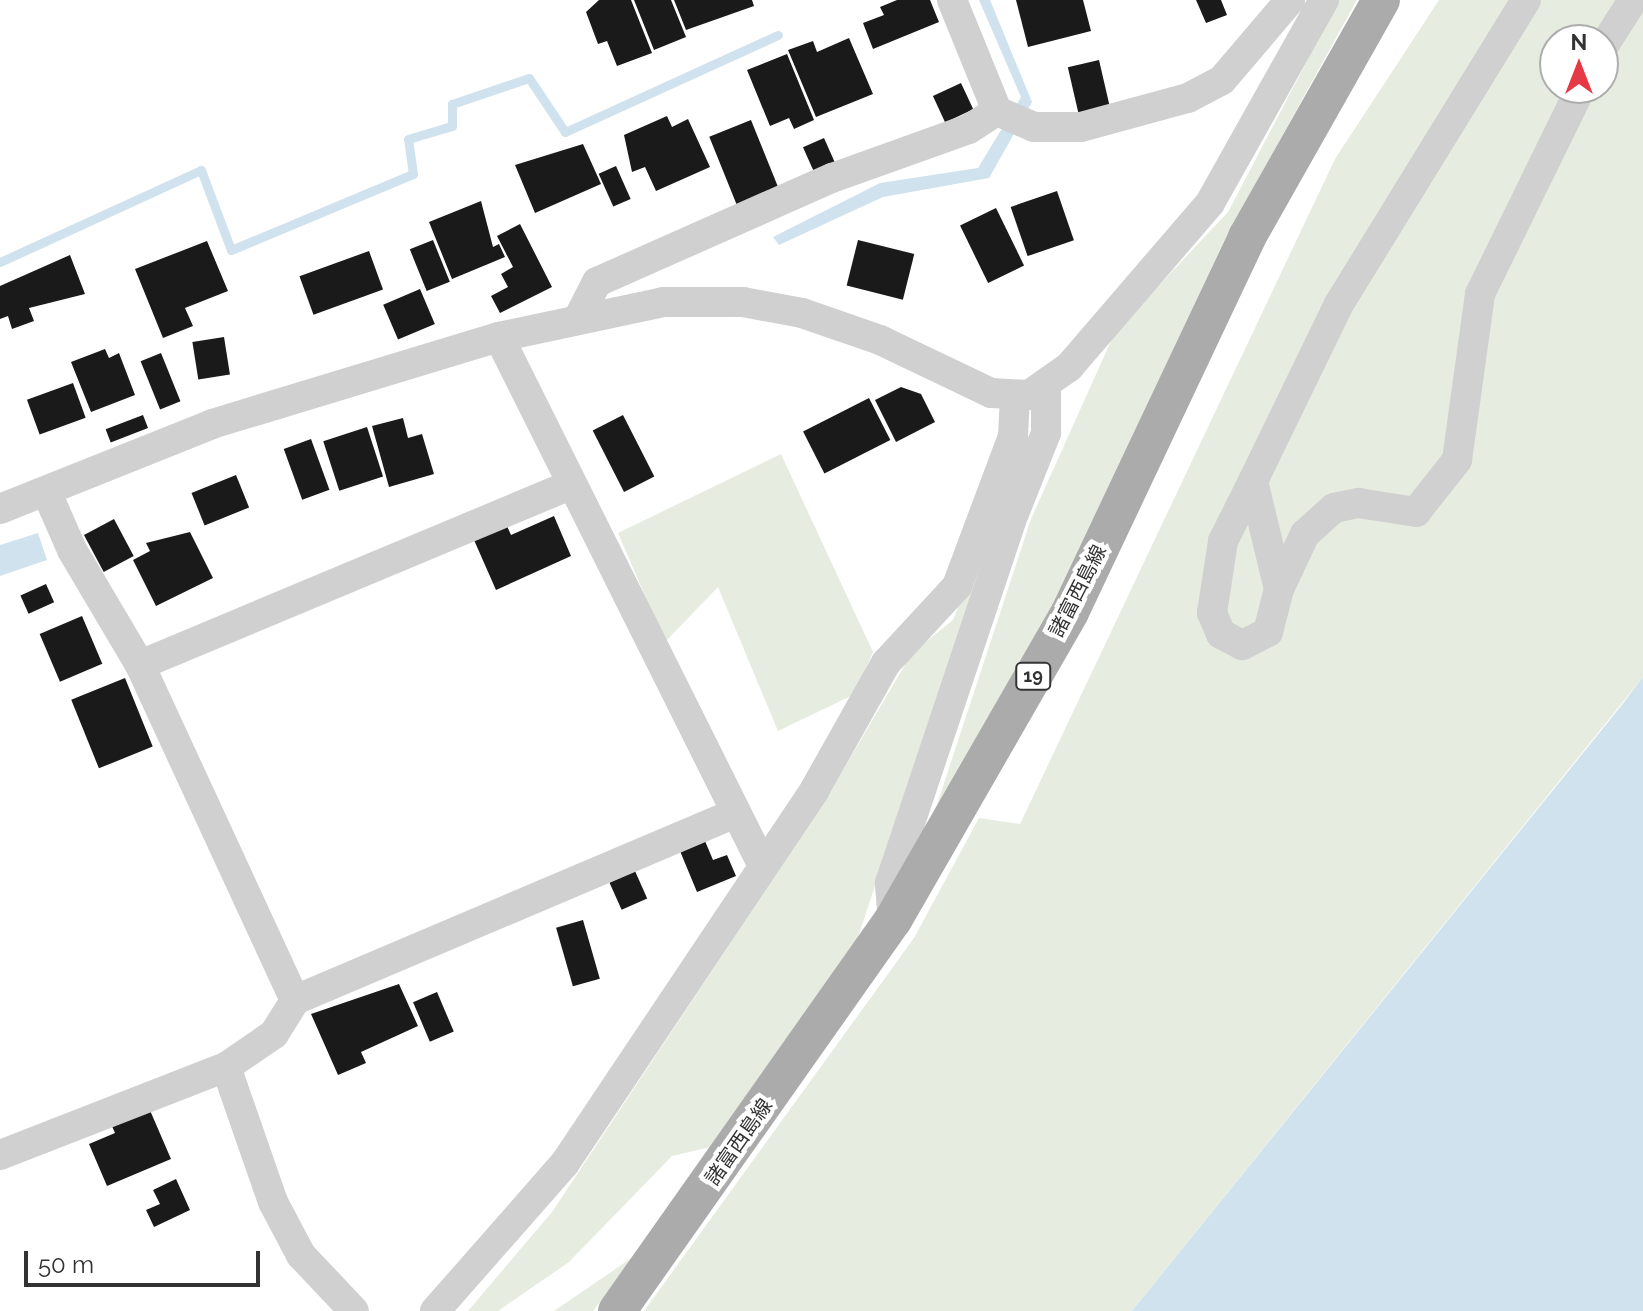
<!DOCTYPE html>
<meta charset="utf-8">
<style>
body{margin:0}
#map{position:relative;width:1643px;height:1311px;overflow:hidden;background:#fff;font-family:Raleway,"Noto Sans JP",sans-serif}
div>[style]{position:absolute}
.green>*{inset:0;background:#e6ecdf}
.water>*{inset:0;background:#cfe2ee}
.stream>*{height:9px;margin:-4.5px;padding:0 4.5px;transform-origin:4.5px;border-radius:4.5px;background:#cfe2ee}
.building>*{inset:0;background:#1a1a1a;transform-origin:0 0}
.minor>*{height:30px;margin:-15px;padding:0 15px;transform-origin:15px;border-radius:15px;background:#d0d0d0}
.major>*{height:38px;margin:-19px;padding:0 19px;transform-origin:19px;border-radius:19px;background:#ababab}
span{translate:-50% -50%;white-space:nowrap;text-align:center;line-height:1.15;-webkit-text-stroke:8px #fff;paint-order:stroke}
.shield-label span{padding:2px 6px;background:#fff;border:2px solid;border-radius:6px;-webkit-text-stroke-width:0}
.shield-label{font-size:18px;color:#333;font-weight:700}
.street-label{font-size:20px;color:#333}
.north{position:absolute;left:1539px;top:24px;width:80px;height:80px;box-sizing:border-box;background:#fff;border:2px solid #adadad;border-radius:50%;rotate:0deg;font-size:22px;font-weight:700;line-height:32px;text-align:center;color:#333}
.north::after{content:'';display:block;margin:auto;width:28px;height:36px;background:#e63946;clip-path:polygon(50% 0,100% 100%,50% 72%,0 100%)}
.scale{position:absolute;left:24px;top:1251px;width:236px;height:36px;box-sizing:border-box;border:4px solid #333;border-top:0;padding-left:10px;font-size:24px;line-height:28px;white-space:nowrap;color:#333;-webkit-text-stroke:6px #fff;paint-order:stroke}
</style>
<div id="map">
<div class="green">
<div style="clip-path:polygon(1339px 0,1357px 0,1224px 241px,1059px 594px,923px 847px,1031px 519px,1115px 332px,1228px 212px)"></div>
<div style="clip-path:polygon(evenodd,1439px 0,1643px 0,1643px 677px,1132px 1311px,644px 1311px,914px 938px,979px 818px,1020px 824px,1335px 159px,1439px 0,1555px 40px,1603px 40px,1603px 88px,1555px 88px,1555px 40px)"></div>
<div style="clip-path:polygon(781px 454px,873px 652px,855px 694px,778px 731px,718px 587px,665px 642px,618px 533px)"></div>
<div style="clip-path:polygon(1014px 467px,858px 937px,710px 1147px,672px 1156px,569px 1262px,498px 1311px,468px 1311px,552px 1212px,824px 802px,912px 653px,953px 620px)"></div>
<div style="clip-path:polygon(633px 1257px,593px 1311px,554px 1311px)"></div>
</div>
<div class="water">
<div style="clip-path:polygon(979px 0,990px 0,1032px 102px,989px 178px,883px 197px,779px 245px,773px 237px,880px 183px,978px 168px,1021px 97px)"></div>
<div style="clip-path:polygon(38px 533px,47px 560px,0 576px,0 545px)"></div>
<div style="clip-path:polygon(1643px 677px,1643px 1311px,1132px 1311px,1621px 706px)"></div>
</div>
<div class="stream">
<div style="left:0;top:262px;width:221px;rotate:-24.6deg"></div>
<div style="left:201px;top:170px;width:85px;rotate:69.4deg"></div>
<div style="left:231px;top:250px;width:197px;rotate:-22.7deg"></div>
<div style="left:413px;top:174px;width:35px;rotate:-98deg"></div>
<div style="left:408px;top:139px;width:46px;rotate:-16.5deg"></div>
<div style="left:452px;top:126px;width:22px;rotate:-90deg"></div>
<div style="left:452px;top:104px;width:81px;rotate:-18.7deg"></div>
<div style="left:529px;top:78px;width:65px;rotate:56.3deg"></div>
<div style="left:565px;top:132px;width:234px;rotate:-24.5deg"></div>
</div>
<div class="building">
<div style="clip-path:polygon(599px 0,631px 0,652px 53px,617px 66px,607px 41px,598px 44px,586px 12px)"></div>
<div style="clip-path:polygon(634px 0,671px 0,686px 37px,654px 50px)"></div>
<div style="clip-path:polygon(674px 0,752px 0,754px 6px,686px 30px)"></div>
<div style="clip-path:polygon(897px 0,930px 0,939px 22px,873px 49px,863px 23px,884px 15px,880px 7px)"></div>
<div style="clip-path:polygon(1016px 0,1083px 0,1091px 31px,1028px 47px)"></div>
<div style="clip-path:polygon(1196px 0,1221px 0,1227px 15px,1206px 23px)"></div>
<div style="clip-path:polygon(849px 38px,873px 94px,816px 117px,788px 50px,813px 41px,817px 52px)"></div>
<div style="clip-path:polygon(787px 54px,814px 120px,794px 129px,789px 118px,770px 126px,747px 70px)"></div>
<div style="left:1099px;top:60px;width:47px;height:32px;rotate:77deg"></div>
<div style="left:961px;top:83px;width:29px;height:31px;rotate:65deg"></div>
<div style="clip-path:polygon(667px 116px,672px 127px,688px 119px,710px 167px,656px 191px,645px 167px,632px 172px,624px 135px)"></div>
<div style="left:751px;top:120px;width:73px;height:45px;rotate:68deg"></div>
<div style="left:824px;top:138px;width:32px;height:23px;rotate:66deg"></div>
<div style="clip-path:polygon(583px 144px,601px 184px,535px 213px,515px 165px)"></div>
<div style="left:616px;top:166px;width:36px;height:19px;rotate:66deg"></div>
<div style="left:1057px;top:191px;width:52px;height:49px;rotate:71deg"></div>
<div style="clip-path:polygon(481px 201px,493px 247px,499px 244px,505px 257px,452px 279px,429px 222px)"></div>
<div style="left:996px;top:208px;width:64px;height:40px;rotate:64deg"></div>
<div style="clip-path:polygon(520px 224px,552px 287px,500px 313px,491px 296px,508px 287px,501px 274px,513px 267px,497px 236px)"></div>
<div style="left:433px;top:240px;width:45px;height:25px;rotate:68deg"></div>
<div style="left:858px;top:240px;width:58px;height:47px;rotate:14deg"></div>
<div style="clip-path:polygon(207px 241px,228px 291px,185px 308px,193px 326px,163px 338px,135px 269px)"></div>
<div style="left:369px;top:251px;width:41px;height:74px;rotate:70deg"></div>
<div style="clip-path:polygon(70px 255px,85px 294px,29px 308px,34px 321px,12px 329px,8px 316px,0 319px,0 286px)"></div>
<div style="left:420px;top:289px;width:38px;height:40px;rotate:67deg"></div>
<div style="left:224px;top:337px;width:38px;height:32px;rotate:81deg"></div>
<div style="clip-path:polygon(105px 349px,109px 358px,119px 353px,135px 395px,91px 412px,71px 362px)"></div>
<div style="left:161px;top:353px;width:52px;height:22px;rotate:68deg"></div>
<div style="left:73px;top:383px;width:37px;height:49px;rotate:70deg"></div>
<div style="clip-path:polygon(901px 387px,921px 394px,935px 422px,896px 442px,875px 400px)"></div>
<div style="left:869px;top:398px;width:47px;height:74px;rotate:63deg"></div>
<div style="left:143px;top:415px;width:14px;height:40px;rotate:69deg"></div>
<div style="left:623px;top:415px;width:69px;height:34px;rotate:63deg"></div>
<div style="clip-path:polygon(403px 418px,408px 438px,422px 434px,434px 474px,389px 487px,372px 426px)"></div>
<div style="left:367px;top:427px;width:52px;height:46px;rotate:72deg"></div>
<div style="left:311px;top:439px;width:54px;height:29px;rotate:70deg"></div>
<div style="left:236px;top:475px;width:35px;height:48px;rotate:68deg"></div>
<div style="clip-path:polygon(554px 516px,571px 556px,496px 590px,474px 540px,507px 526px,511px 535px)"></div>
<div style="left:114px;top:519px;width:42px;height:34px;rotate:62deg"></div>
<div style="clip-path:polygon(190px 532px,213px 578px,156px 606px,133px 560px,150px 551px,146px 543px)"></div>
<div style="left:46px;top:584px;width:20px;height:28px;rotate:66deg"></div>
<div style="left:82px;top:616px;width:52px;height:46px;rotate:67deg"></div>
<div style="left:125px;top:678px;width:74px;height:58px;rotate:68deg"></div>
<div style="clip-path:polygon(705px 841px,713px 860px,727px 855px,736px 876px,697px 892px,680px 851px)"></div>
<div style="left:635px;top:871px;width:30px;height:28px;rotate:66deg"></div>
<div style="left:583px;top:920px;width:61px;height:28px;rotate:74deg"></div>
<div style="clip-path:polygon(399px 984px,418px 1026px,361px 1052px,366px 1063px,338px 1075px,311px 1014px)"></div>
<div style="left:437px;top:992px;width:43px;height:26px;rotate:67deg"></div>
<div style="clip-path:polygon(149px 1108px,171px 1159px,107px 1186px,89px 1144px,115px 1133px,111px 1124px)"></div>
<div style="clip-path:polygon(176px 1179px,190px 1210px,154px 1227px,146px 1210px,160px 1204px,153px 1190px)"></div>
</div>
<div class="minor">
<div style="left:952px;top:0;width:120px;rotate:67.9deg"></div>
<div style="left:997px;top:111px;width:40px;rotate:23.4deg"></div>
<div style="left:1034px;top:127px;width:47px"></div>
<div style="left:1081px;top:127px;width:111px;rotate:-15.2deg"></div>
<div style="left:1188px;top:98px;width:38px;rotate:-28deg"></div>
<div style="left:1222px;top:80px;width:105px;rotate:-49.6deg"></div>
<div style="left:1603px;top:47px;width:56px;rotate:-57.4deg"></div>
<div style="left:580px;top:315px;width:37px;rotate:-63deg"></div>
<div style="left:597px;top:282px;width:257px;rotate:-23.9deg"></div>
<div style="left:832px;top:178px;width:145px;rotate:-19.7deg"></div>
<div style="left:969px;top:129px;width:33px;rotate:-33deg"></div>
<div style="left:499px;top:337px;width:589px;rotate:63.48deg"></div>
<div style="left:1253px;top:481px;width:111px;rotate:76.5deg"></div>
<div style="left:1279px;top:589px;width:44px;rotate:104.3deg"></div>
<div style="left:1268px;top:632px;width:29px;rotate:153deg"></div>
<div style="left:1242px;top:645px;width:24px;rotate:-152deg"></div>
<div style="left:1221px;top:634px;width:23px;rotate:-113deg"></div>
<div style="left:1212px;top:613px;width:73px;rotate:-81.3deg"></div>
<div style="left:1223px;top:541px;width:67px;rotate:-63.4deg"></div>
<div style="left:1253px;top:481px;width:197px;rotate:-64.1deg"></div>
<div style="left:1339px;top:304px;width:357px;rotate:-58.4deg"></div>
<div style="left:47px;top:493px;width:62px;rotate:66.3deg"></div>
<div style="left:72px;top:550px;width:134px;rotate:59.4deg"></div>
<div style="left:140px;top:665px;width:369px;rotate:65.2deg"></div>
<div style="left:0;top:509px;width:228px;rotate:-21.8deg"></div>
<div style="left:212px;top:424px;width:300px;rotate:-16.9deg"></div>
<div style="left:499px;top:337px;width:168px;rotate:-12deg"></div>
<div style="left:663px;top:302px;width:80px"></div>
<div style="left:743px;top:302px;width:60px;rotate:10.6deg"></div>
<div style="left:802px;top:313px;width:83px;rotate:19.1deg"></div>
<div style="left:880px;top:340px;width:123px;rotate:25.5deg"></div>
<div style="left:991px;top:393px;width:38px;rotate:3deg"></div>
<div style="left:1029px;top:395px;width:49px;rotate:-35deg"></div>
<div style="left:1069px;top:367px;width:216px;rotate:-49.3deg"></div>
<div style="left:1210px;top:203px;width:233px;rotate:-60.7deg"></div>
<div style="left:1279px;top:589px;width:61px;rotate:-64.7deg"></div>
<div style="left:1305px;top:534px;width:39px;rotate:-42deg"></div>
<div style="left:1334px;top:508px;width:25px;rotate:-12deg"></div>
<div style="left:1358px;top:503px;width:59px;rotate:8.8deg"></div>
<div style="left:1416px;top:512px;width:66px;rotate:-51.7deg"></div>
<div style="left:1457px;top:460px;width:168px;rotate:-82.1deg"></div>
<div style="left:1480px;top:294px;width:229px;rotate:-63.9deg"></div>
<div style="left:140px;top:665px;width:466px;rotate:-22.7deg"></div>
<div style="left:893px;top:920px;width:37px;rotate:-95deg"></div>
<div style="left:890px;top:883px;width:382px;rotate:-71.5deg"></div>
<div style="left:1011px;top:521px;width:95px;rotate:-68.3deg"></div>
<div style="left:1046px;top:433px;width:46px;rotate:-90deg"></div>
<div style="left:226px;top:1067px;width:143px;rotate:70.8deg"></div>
<div style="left:273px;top:1202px;width:60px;rotate:62.2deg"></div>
<div style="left:301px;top:1255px;width:77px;rotate:46.6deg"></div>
<div style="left:0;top:1155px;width:243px;rotate:-21.3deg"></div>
<div style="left:226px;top:1067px;width:58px;rotate:-34.5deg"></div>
<div style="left:274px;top:1034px;width:40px;rotate:-58deg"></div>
<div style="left:295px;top:1000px;width:476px;rotate:-23deg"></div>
<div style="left:435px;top:1311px;width:197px;rotate:-48.7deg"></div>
<div style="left:565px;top:1163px;width:450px;rotate:-56.2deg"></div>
<div style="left:815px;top:789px;width:145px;rotate:-60.6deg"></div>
<div style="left:886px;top:663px;width:105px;rotate:-47.3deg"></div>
<div style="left:957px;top:586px;width:160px;rotate:-69.5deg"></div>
<div style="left:1013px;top:436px;width:40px;rotate:-87.1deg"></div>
</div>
<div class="major">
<div style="left:617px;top:1311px;width:479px;rotate:-54.8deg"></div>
<div style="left:893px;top:920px;width:355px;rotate:-60.1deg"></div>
<div style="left:1070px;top:612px;width:415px;rotate:-64.7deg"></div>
<div style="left:1247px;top:237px;width:272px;rotate:-60.5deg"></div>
</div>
<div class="shield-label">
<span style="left:1033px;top:676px">19</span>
</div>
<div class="street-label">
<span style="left:1078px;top:591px;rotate:-63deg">諸富西島線</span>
<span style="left:739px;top:1142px;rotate:-55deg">諸富西島線</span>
</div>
<div class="north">N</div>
<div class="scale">50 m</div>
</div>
